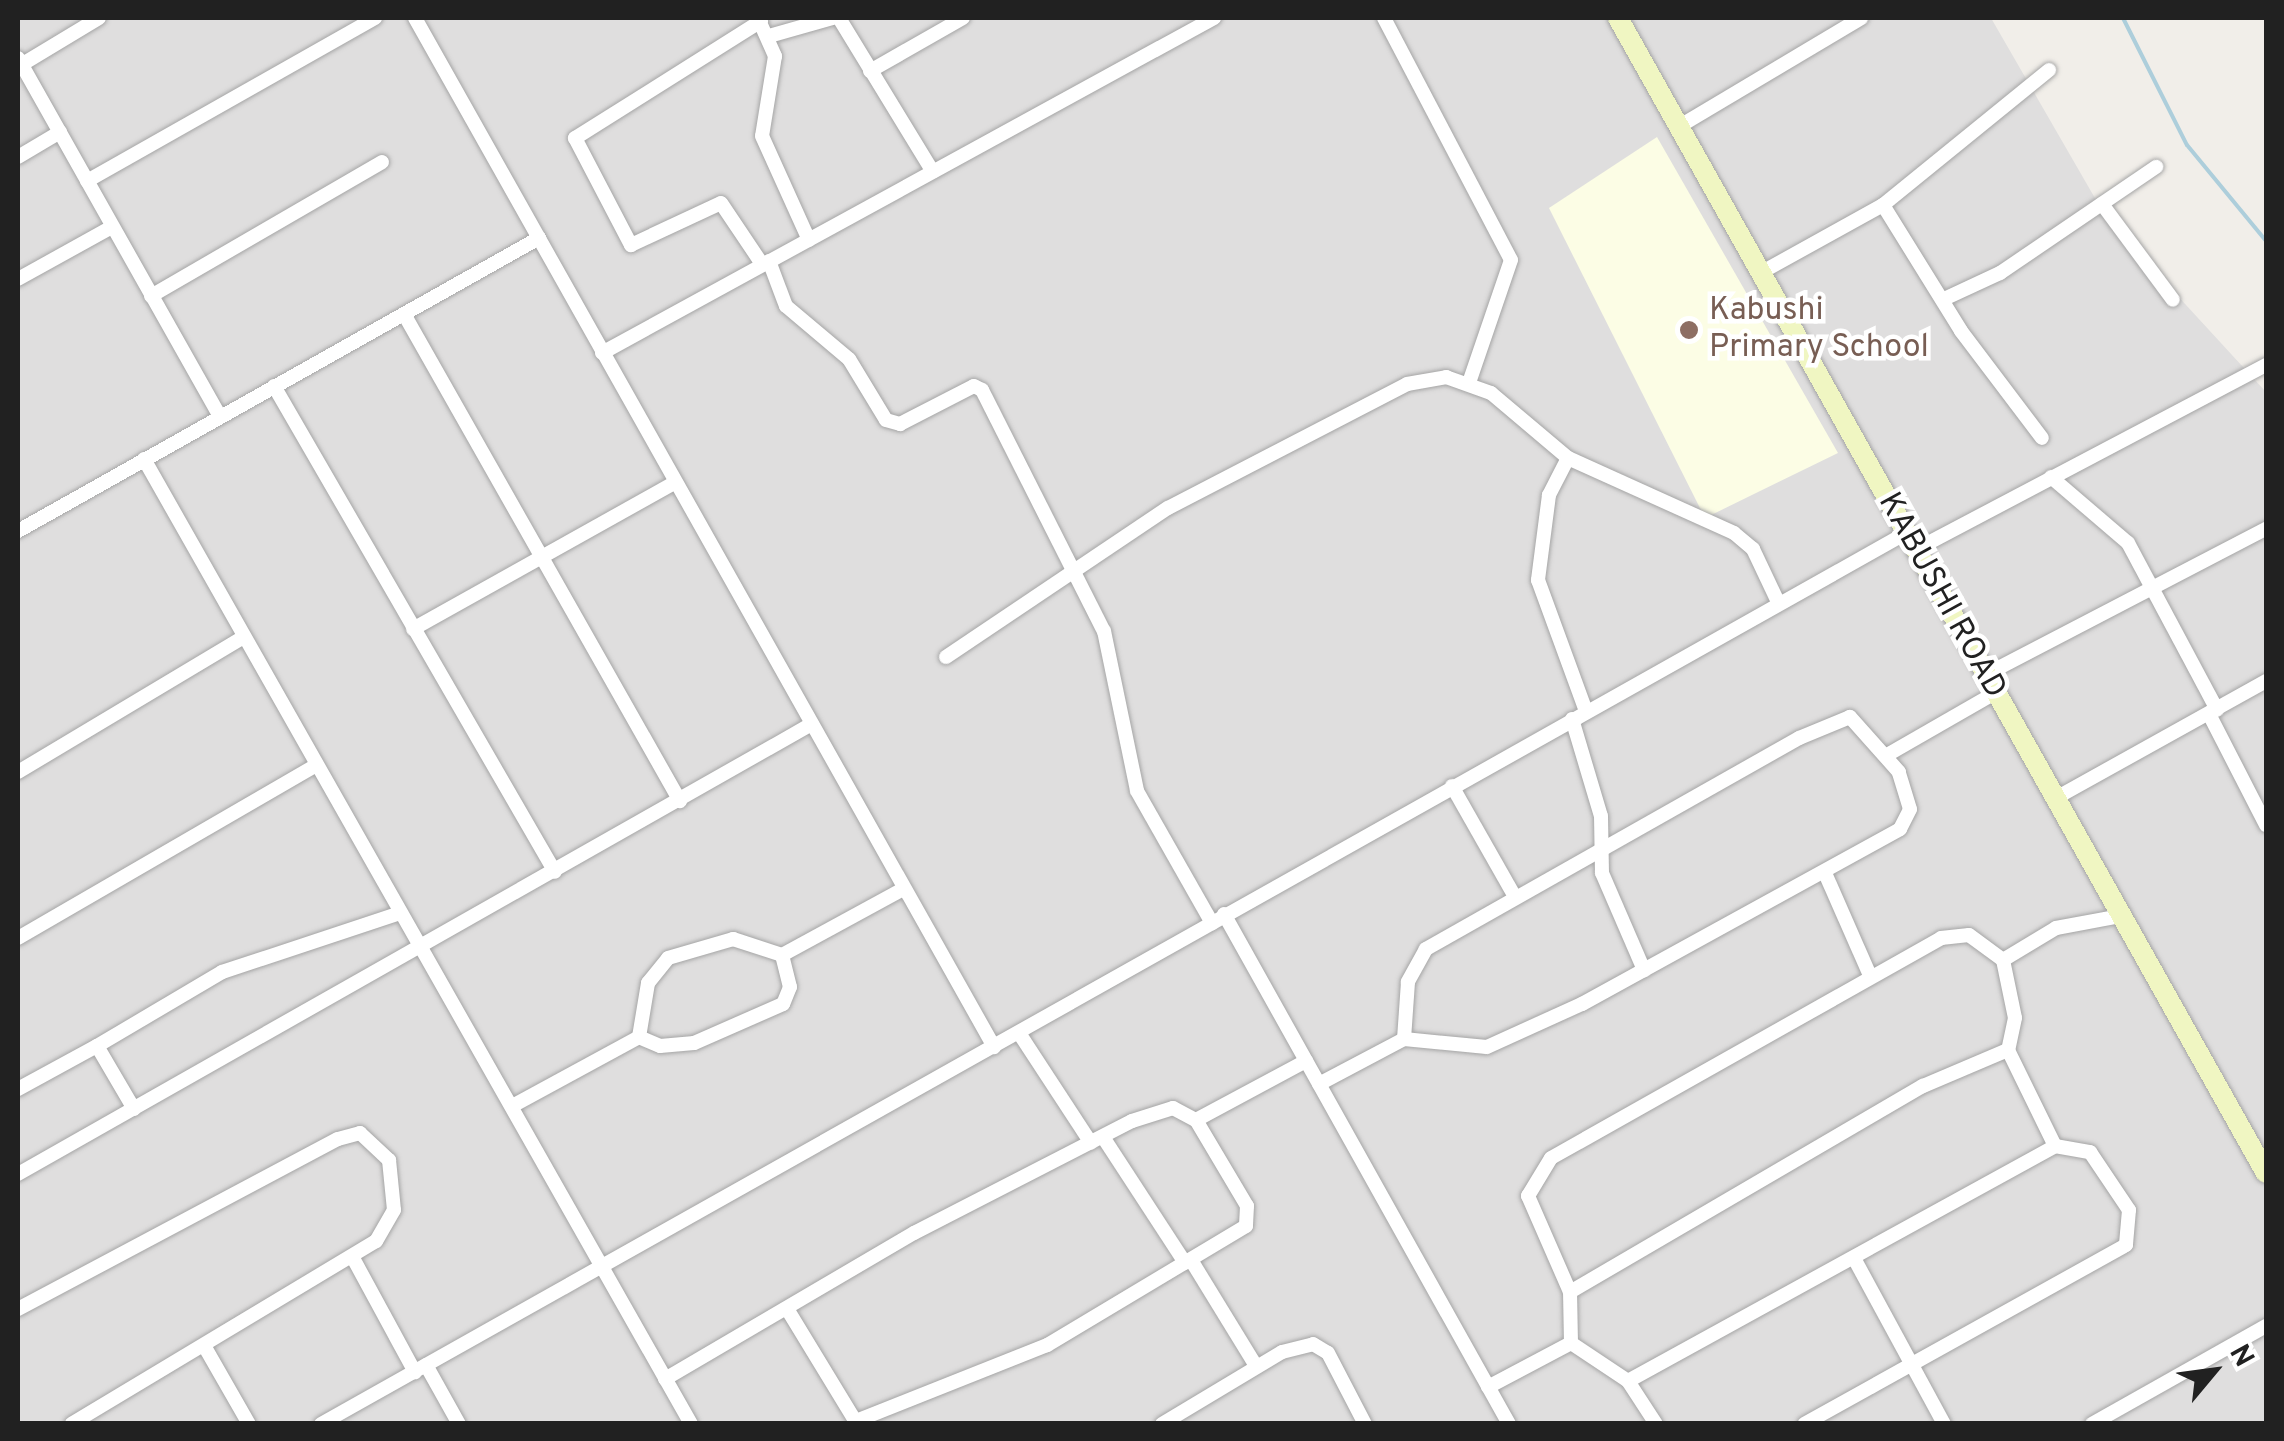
<!DOCTYPE html>
<style>
body{margin:0}
#map{position:relative;width:2284px;height:1441px;overflow:hidden;background:#f1eee9;font-family:Overpass,sans-serif}
div>[style]{position:absolute}
.residential>*{inset:0;background:#dfdede}
.education>*{inset:0;background:#fcfde5}
.stream>*{height:4px;margin:-2px;padding:0 2px;transform-origin:2px;border-radius:2px;background:#adcedb}
.roads{filter:drop-shadow(0 0 2px #a5a5a5) drop-shadow(0 0 2px #a5a5a5)}
.minor>*{height:14px;margin:-7px;padding:0 7px;transform-origin:7px;border-radius:7px;background:#fff}
.secondary>*{height:20px;margin:-10px;padding:0 10px;transform-origin:10px;border-radius:10px;background:#f0f6c2}
.dots>*{width:28px;height:28px;translate:-50% -50%;box-sizing:border-box;border:5px solid #fff;border-radius:50%}
span{translate:-50% -50%;white-space:nowrap;text-align:center;line-height:1.15;-webkit-text-stroke:9px #fff;paint-order:stroke}
.education-label{font-size:32px;color:#785e54}
.left{translate:0 -50%;text-align:left}
.street-label{font-size:32px;color:#212121}
.frame{position:absolute;inset:0;border:20px solid #212121;pointer-events:none}
.north{position:absolute;left:2164px;top:1321px;width:100px;height:100px;-webkit-text-stroke:8px #fff;paint-order:stroke;rotate:61deg;font-size:28px;font-weight:700;line-height:40px;text-align:center;color:#212121}
.north::after{content:'';display:block;margin:auto;width:35px;height:45px;background:#212121;clip-path:polygon(50% 0,100% 100%,50% 72%,0 100%)}
</style>
<div id="map">
<div class="residential">
<div style="clip-path:polygon(18px 18px,1991px 18px,2107px 219px,2266px 392px,2266px 1423px,18px 1423px)"></div>
</div>
<div class="education">
<div style="clip-path:polygon(1657px 137px,1838px 453px,1705px 518px,1549px 208px)"></div>
</div>
<div class="stream">
<div style="left:2123px;top:18px;width:142px;rotate:63.3deg"></div>
<div style="left:2187px;top:145px;width:124px;rotate:50.5deg"></div>
</div>
<div class="roads">
<div class="minor">
<div style="left:415px;top:18px;width:1181px;rotate:60.63deg"></div>
<div style="left:758px;top:18px;width:42px;rotate:65.9deg"></div>
<div style="left:775px;top:56px;width:81px;rotate:99.2deg"></div>
<div style="left:762px;top:136px;width:114px;rotate:65.7deg"></div>
<div style="left:839px;top:18px;width:180px;rotate:58.6deg"></div>
<div style="left:1384px;top:18px;width:273px;rotate:62.3deg"></div>
<div style="left:1511px;top:260px;width:127px;rotate:108.9deg"></div>
<div style="left:761px;top:21px;width:220px;rotate:147.8deg"></div>
<div style="left:575px;top:138px;width:121px;rotate:62.4deg"></div>
<div style="left:631px;top:245px;width:99px;rotate:-25deg"></div>
<div style="left:721px;top:203px;width:73px;rotate:56.1deg"></div>
<div style="left:769px;top:36px;width:66px;rotate:-15.9deg"></div>
<div style="left:18px;top:58px;width:412px;rotate:60.6deg"></div>
<div style="left:21px;top:65px;width:91px;rotate:-31.1deg"></div>
<div style="left:870px;top:71px;width:107px;rotate:-29.7deg"></div>
<div style="left:1680px;top:126px;width:211px;rotate:-30.8deg"></div>
<div style="left:18px;top:157px;width:49px;rotate:-30.8deg"></div>
<div style="left:87px;top:181px;width:331px;rotate:-29.5deg"></div>
<div style="left:2102px;top:204px;width:119px;rotate:53.5deg"></div>
<div style="left:1883px;top:205px;width:148px;rotate:58.2deg"></div>
<div style="left:1961px;top:331px;width:134px;rotate:52.9deg"></div>
<div style="left:769px;top:261px;width:48px;rotate:69.3deg"></div>
<div style="left:786px;top:306px;width:82px;rotate:40.1deg"></div>
<div style="left:849px;top:359px;width:71px;rotate:58.8deg"></div>
<div style="left:886px;top:420px;width:15px;rotate:16deg"></div>
<div style="left:900px;top:424px;width:83px;rotate:-27.2deg"></div>
<div style="left:974px;top:386px;width:9px;rotate:27deg"></div>
<div style="left:982px;top:390px;width:270px;rotate:63.2deg"></div>
<div style="left:1104px;top:631px;width:163px;rotate:78.3deg"></div>
<div style="left:1137px;top:791px;width:152px;rotate:60.4deg"></div>
<div style="left:1762px;top:272px;width:138px;rotate:-29deg"></div>
<div style="left:1883px;top:205px;width:214px;rotate:-39.1deg"></div>
<div style="left:18px;top:279px;width:107px;rotate:-29deg"></div>
<div style="left:151px;top:296px;width:267px;rotate:-30.1deg"></div>
<div style="left:1944px;top:299px;width:62px;rotate:-24.9deg"></div>
<div style="left:2000px;top:273px;width:189px;rotate:-34.2deg"></div>
<div style="left:404px;top:314px;width:560px;rotate:60.46deg"></div>
<div style="left:602px;top:353px;width:698px;rotate:-28.7deg"></div>
<div style="left:274px;top:386px;width:561px;rotate:59.96deg"></div>
<div style="left:1568px;top:458px;width:42px;rotate:117.2deg"></div>
<div style="left:1549px;top:495px;width:86px;rotate:97.4deg"></div>
<div style="left:1538px;top:580px;width:140px;rotate:69.9deg"></div>
<div style="left:144px;top:459px;width:1109px;rotate:60.45deg"></div>
<div style="left:2051px;top:477px;width:101px;rotate:40.6deg"></div>
<div style="left:2128px;top:543px;width:189px;rotate:61.9deg"></div>
<div style="left:18px;top:531px;width:598px;rotate:-29.35deg"></div>
<div style="left:1915px;top:550px;width:397px;rotate:-27.8deg"></div>
<div style="left:413px;top:629px;width:299px;rotate:-29.2deg"></div>
<div style="left:946px;top:657px;width:267px;rotate:-33.9deg"></div>
<div style="left:1168px;top:508px;width:269px;rotate:-27.4deg"></div>
<div style="left:1407px;top:384px;width:40px;rotate:-10deg"></div>
<div style="left:1446px;top:377px;width:48px;rotate:19.6deg"></div>
<div style="left:1491px;top:393px;width:101px;rotate:40.2deg"></div>
<div style="left:1568px;top:458px;width:182px;rotate:24.3deg"></div>
<div style="left:1734px;top:533px;width:25px;rotate:40deg"></div>
<div style="left:1753px;top:549px;width:59px;rotate:64.7deg"></div>
<div style="left:1985px;top:675px;width:317px;rotate:-27.5deg"></div>
<div style="left:2209px;top:714px;width:125px;rotate:62.8deg"></div>
<div style="left:1572px;top:719px;width:101px;rotate:73.4deg"></div>
<div style="left:1601px;top:816px;width:57px;rotate:89deg"></div>
<div style="left:1602px;top:873px;width:106px;rotate:66.6deg"></div>
<div style="left:1887px;top:755px;width:125px;rotate:-29.9deg"></div>
<div style="left:18px;top:772px;width:263px;rotate:-30.9deg"></div>
<div style="left:1452px;top:786px;width:128px;rotate:60.4deg"></div>
<div style="left:2054px;top:799px;width:243px;rotate:-29.1deg"></div>
<div style="left:1825px;top:873px;width:109px;rotate:66.3deg"></div>
<div style="left:1224px;top:914px;width:584px;rotate:60.8deg"></div>
<div style="left:18px;top:938px;width:345px;rotate:-30.1deg"></div>
<div style="left:733px;top:939px;width:52px;rotate:18.1deg"></div>
<div style="left:782px;top:955px;width:33px;rotate:76deg"></div>
<div style="left:790px;top:987px;width:18px;rotate:112deg"></div>
<div style="left:783px;top:1004px;width:97px;rotate:156.3deg"></div>
<div style="left:694px;top:1043px;width:34px;rotate:175deg"></div>
<div style="left:660px;top:1046px;width:23px;rotate:-157deg"></div>
<div style="left:639px;top:1037px;width:55px;rotate:-80.5deg"></div>
<div style="left:648px;top:983px;width:32px;rotate:-51deg"></div>
<div style="left:668px;top:958px;width:68px;rotate:-16.3deg"></div>
<div style="left:782px;top:955px;width:136px;rotate:-28.6deg"></div>
<div style="left:2003px;top:960px;width:62px;rotate:-31.1deg"></div>
<div style="left:2056px;top:928px;width:65px;rotate:-10.6deg"></div>
<div style="left:1019px;top:1033px;width:131px;rotate:56.8deg"></div>
<div style="left:1319px;top:1084px;width:96px;rotate:-27.9deg"></div>
<div style="left:1404px;top:1039px;width:83px;rotate:5.5deg"></div>
<div style="left:1487px;top:1047px;width:104px;rotate:-24.4deg"></div>
<div style="left:1582px;top:1004px;width:363px;rotate:-28.8deg"></div>
<div style="left:1900px;top:829px;width:22px;rotate:-63deg"></div>
<div style="left:1910px;top:809px;width:39px;rotate:-107deg"></div>
<div style="left:1899px;top:772px;width:74px;rotate:-131.7deg"></div>
<div style="left:1850px;top:717px;width:55px;rotate:157.6deg"></div>
<div style="left:1799px;top:738px;width:429px;rotate:150.5deg"></div>
<div style="left:1426px;top:949px;width:38px;rotate:119deg"></div>
<div style="left:1408px;top:982px;width:57px;rotate:94deg"></div>
<div style="left:18px;top:1089px;width:90px;rotate:-28.6deg"></div>
<div style="left:514px;top:1105px;width:142px;rotate:-28.5deg"></div>
<div style="left:134px;top:1109px;width:73px;rotate:-120.4deg"></div>
<div style="left:97px;top:1046px;width:145px;rotate:-30.6deg"></div>
<div style="left:222px;top:972px;width:188px;rotate:-18.3deg"></div>
<div style="left:1196px;top:1120px;width:125px;rotate:-28.2deg"></div>
<div style="left:1103px;top:1137px;width:150px;rotate:56.9deg"></div>
<div style="left:18px;top:1174px;width:910px;rotate:-29.55deg"></div>
<div style="left:353px;top:1258px;width:130px;rotate:61.5deg"></div>
<div style="left:1191px;top:1260px;width:124px;rotate:58.5deg"></div>
<div style="left:1855px;top:1260px;width:187px;rotate:61.5deg"></div>
<div style="left:1570px;top:1292px;width:409px;rotate:-30.3deg"></div>
<div style="left:1923px;top:1086px;width:92px;rotate:-23deg"></div>
<div style="left:18px;top:1309px;width:362px;rotate:-28deg"></div>
<div style="left:338px;top:1139px;width:23px;rotate:-15deg"></div>
<div style="left:360px;top:1133px;width:40px;rotate:43deg"></div>
<div style="left:389px;top:1160px;width:50px;rotate:84.3deg"></div>
<div style="left:394px;top:1210px;width:36px;rotate:120deg"></div>
<div style="left:376px;top:1241px;width:355px;rotate:149deg"></div>
<div style="left:789px;top:1312px;width:131px;rotate:58.7deg"></div>
<div style="left:1571px;top:1343px;width:69px;rotate:33.7deg"></div>
<div style="left:1628px;top:1381px;width:51px;rotate:56.9deg"></div>
<div style="left:206px;top:1349px;width:86px;rotate:60.2deg"></div>
<div style="left:426px;top:1365px;width:68px;rotate:60.8deg"></div>
<div style="left:665px;top:1379px;width:289px;rotate:-30.4deg"></div>
<div style="left:914px;top:1233px;width:245px;rotate:-27.2deg"></div>
<div style="left:1132px;top:1121px;width:43px;rotate:-17.6deg"></div>
<div style="left:1173px;top:1108px;width:26px;rotate:28deg"></div>
<div style="left:1196px;top:1120px;width:100px;rotate:59.3deg"></div>
<div style="left:1247px;top:1206px;width:20px;rotate:93deg"></div>
<div style="left:1246px;top:1226px;width:232px;rotate:149.1deg"></div>
<div style="left:1047px;top:1345px;width:206px;rotate:158.3deg"></div>
<div style="left:1628px;top:1381px;width:487px;rotate:-28.8deg"></div>
<div style="left:2055px;top:1146px;width:36px;rotate:10deg"></div>
<div style="left:2090px;top:1152px;width:70px;rotate:56.1deg"></div>
<div style="left:2129px;top:1210px;width:35px;rotate:95deg"></div>
<div style="left:2126px;top:1245px;width:368px;rotate:150.9deg"></div>
<div style="left:1488px;top:1387px;width:94px;rotate:-27.9deg"></div>
<div style="left:1571px;top:1343px;width:51px;rotate:-91.1deg"></div>
<div style="left:1570px;top:1292px;width:105px;rotate:-113.6deg"></div>
<div style="left:1528px;top:1196px;width:44px;rotate:-58.8deg"></div>
<div style="left:1551px;top:1158px;width:448px;rotate:-29.4deg"></div>
<div style="left:1941px;top:938px;width:28px;rotate:-6deg"></div>
<div style="left:1969px;top:935px;width:42px;rotate:36.3deg"></div>
<div style="left:2003px;top:960px;width:59px;rotate:78.3deg"></div>
<div style="left:2015px;top:1018px;width:33px;rotate:102deg"></div>
<div style="left:2008px;top:1050px;width:107px;rotate:63.9deg"></div>
<div style="left:321px;top:1424px;width:1818px;rotate:-29.34deg"></div>
<div style="left:1162px;top:1424px;width:140px;rotate:-31deg"></div>
<div style="left:1282px;top:1352px;width:32px;rotate:-14deg"></div>
<div style="left:1313px;top:1344px;width:17px;rotate:31deg"></div>
<div style="left:1328px;top:1353px;width:80px;rotate:62.5deg"></div>
<div style="left:2092px;top:1424px;width:200px;rotate:-29.4deg"></div>
</div>
<div class="secondary">
<div style="left:1618px;top:18px;width:1324px;rotate:60.71deg"></div>
</div>
</div>
<div class="dots">
<div style="left:1689px;top:330px;background:#8d6e63"></div>
</div>
<div class="education-label">
<span class="left" style="left:1709px;top:330px">Kabushi<br>Primary School</span>
</div>
<div class="street-label">
<span style="left:1941px;top:596px;rotate:61deg">KABUSHI ROAD</span>
</div>
<div class="frame"></div>
<div class="north">N</div>
</div>
